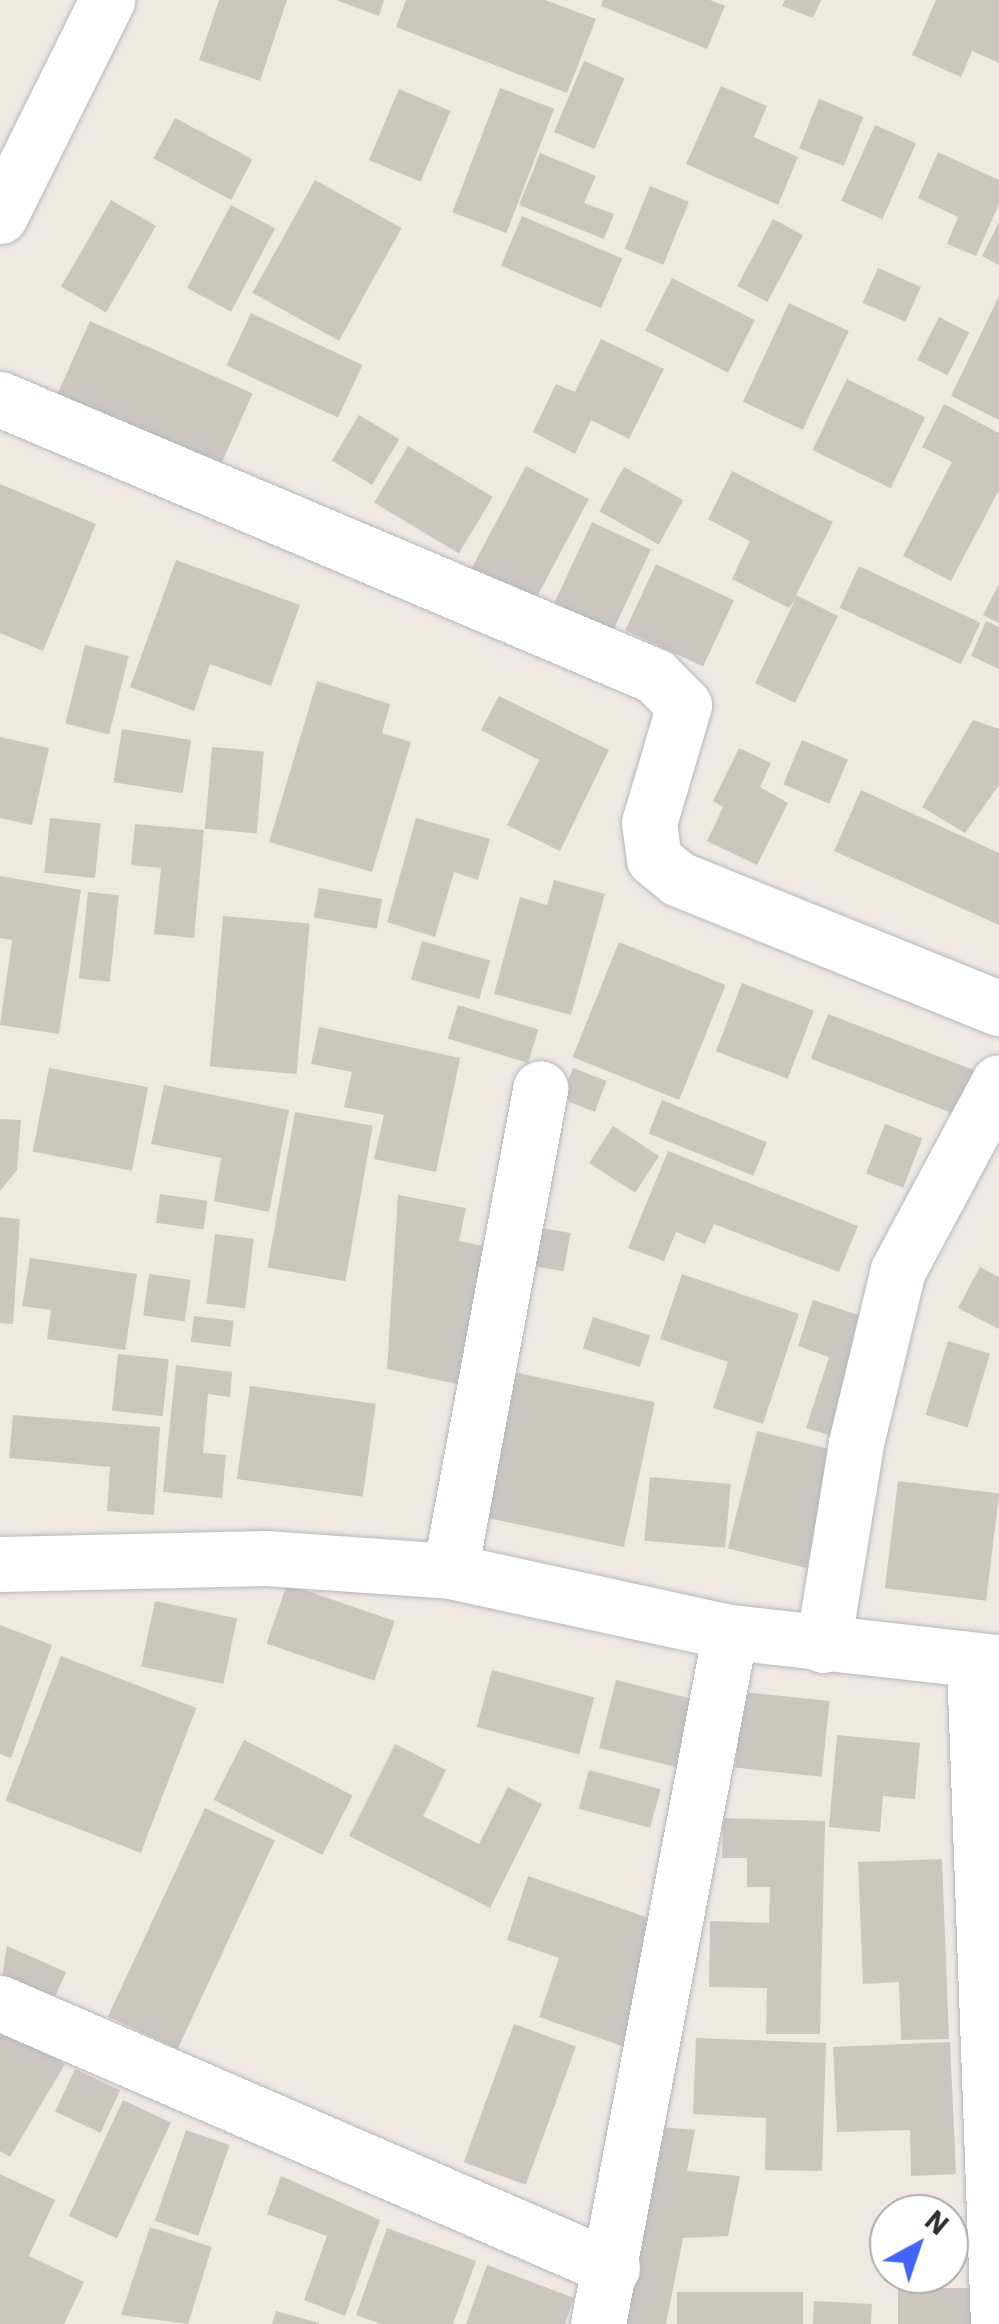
<!DOCTYPE html>
<style>
body{margin:0}
#map{position:relative;width:999px;height:2324px;overflow:hidden;background:#efe9e1;font-family:"IBM Plex Sans",sans-serif}
div>[style]{position:absolute}
.building>*{inset:0;background:#cbc7bf;transform-origin:0 0}
.roads{filter:drop-shadow(0 0 2px #b4b7c1) drop-shadow(0 0 2px #b4b7c1)}
.minor>*{height:55px;margin:-27.5px;padding:0 27.5px;transform-origin:27.5px;border-radius:27.5px;background:#fff}
span{translate:-50% -50%;white-space:nowrap;text-align:center;line-height:1.15;-webkit-text-stroke:9px #fff;paint-order:stroke}
.north{position:absolute;left:869px;top:2194px;width:100px;height:100px;box-sizing:border-box;background:#fff;border:2px solid #ababab;border-radius:50%;rotate:40deg;font-size:28px;font-weight:700;line-height:40px;text-align:center;color:#2e2e2e}
.north::after{content:'';display:block;margin:auto;width:35px;height:45px;background:#4264fb;clip-path:polygon(50% 0,100% 100%,50% 72%,0 100%)}
</style>
<div id="map">
<div class="building">
<div style="clip-path:polygon(219px 0,287px 0,260px 81px,199px 60px)"></div>
<div style="clip-path:polygon(336px 0,384px 0,379px 16px)"></div>
<div style="clip-path:polygon(406px 0,545px 0,596px 19px,567px 93px,396px 27px)"></div>
<div style="clip-path:polygon(603px 0,710px 0,725px 6px,707px 49px,601px 6px)"></div>
<div style="clip-path:polygon(785px 0,821px 0,813px 18px,782px 6px)"></div>
<div style="clip-path:polygon(936px 0,999px 0,999px 63px,972px 51px,961px 77px,912px 55px)"></div>
<div style="left:584px;top:61px;width:44px;height:77px;rotate:23deg"></div>
<div style="clip-path:polygon(721px 86px,767px 106px,754px 137px,798px 157px,778px 205px,686px 164px)"></div>
<div style="left:500px;top:88px;width:58px;height:133px;rotate:21deg"></div>
<div style="left:399px;top:89px;width:56px;height:77px;rotate:23deg"></div>
<div style="left:819px;top:99px;width:48px;height:53px;rotate:22deg"></div>
<div style="left:175px;top:118px;width:88px;height:46px;rotate:28deg"></div>
<div style="left:875px;top:125px;width:45px;height:83px;rotate:24deg"></div>
<div style="clip-path:polygon(938px 152px,999px 180px,999px 204px,976px 256px,947px 244px,958px 217px,918px 198px)"></div>
<div style="clip-path:polygon(540px 153px,596px 176px,584px 203px,614px 214px,604px 239px,519px 205px)"></div>
<div style="left:315px;top:180px;width:99px;height:129px;rotate:29deg"></div>
<div style="left:650px;top:186px;width:42px;height:68px;rotate:22deg"></div>
<div style="left:111px;top:200px;width:52px;height:100px;rotate:30deg"></div>
<div style="left:231px;top:205px;width:50px;height:94px;rotate:28deg"></div>
<div style="left:522px;top:216px;width:109px;height:54px;rotate:23deg"></div>
<div style="left:773px;top:219px;width:34px;height:76px;rotate:28deg"></div>
<div style="clip-path:polygon(999px 222px,999px 265px,982px 256px)"></div>
<div style="left:878px;top:268px;width:47px;height:38px;rotate:24deg"></div>
<div style="left:672px;top:278px;width:93px;height:59px;rotate:27deg"></div>
<div style="clip-path:polygon(999px 296px,999px 420px,951px 396px)"></div>
<div style="left:789px;top:303px;width:66px;height:109px;rotate:25deg"></div>
<div style="left:251px;top:313px;width:123px;height:58px;rotate:25deg"></div>
<div style="left:939px;top:317px;width:34px;height:48px;rotate:27deg"></div>
<div style="left:90px;top:321px;width:178px;height:83px;rotate:24deg"></div>
<div style="clip-path:polygon(601px 339px,664px 369px,629px 439px,591px 420px,575px 454px,533px 432px,556px 384px,575px 392px)"></div>
<div style="left:847px;top:379px;width:87px;height:79px;rotate:26deg"></div>
<div style="clip-path:polygon(944px 404px,999px 433px,999px 490px,951px 581px,903px 556px,952px 462px,922px 447px)"></div>
<div style="left:359px;top:415px;width:47px;height:53px;rotate:31deg"></div>
<div style="left:408px;top:446px;width:99px;height:66px;rotate:31deg"></div>
<div style="left:526px;top:466px;width:71px;height:131px;rotate:28deg"></div>
<div style="left:624px;top:467px;width:68px;height:51px;rotate:29deg"></div>
<div style="clip-path:polygon(732px 471px,833px 522px,796px 595px,838px 616px,795px 703px,755px 683px,795px 600px,789px 608px,732px 579px,750px 541px,708px 519px)"></div>
<div style="clip-path:polygon(0 484px,96px 524px,43px 651px,0 633px)"></div>
<div style="left:592px;top:522px;width:65px;height:103px;rotate:25deg"></div>
<div style="clip-path:polygon(176px 560px,300px 605px,271px 686px,210px 664px,194px 711px,130px 687px)"></div>
<div style="left:656px;top:564px;width:86px;height:73px;rotate:25deg"></div>
<div style="left:859px;top:566px;width:134px;height:46px;rotate:25deg"></div>
<div style="clip-path:polygon(999px 584px,999px 623px,983px 615px)"></div>
<div style="clip-path:polygon(986px 621px,999px 627px,999px 669px,971px 656px)"></div>
<div style="left:85px;top:645px;width:45px;height:81px;rotate:14deg"></div>
<div style="clip-path:polygon(317px 681px,390px 704px,382px 733px,411px 742px,372px 872px,269px 842px)"></div>
<div style="clip-path:polygon(499px 696px,609px 750px,560px 851px,507px 825px,539px 760px,481px 730px)"></div>
<div style="clip-path:polygon(973px 720px,999px 729px,999px 785px,965px 833px,922px 807px)"></div>
<div style="left:122px;top:729px;width:70px;height:54px;rotate:9deg"></div>
<div style="clip-path:polygon(0 737px,49px 748px,32px 825px,0 818px)"></div>
<div style="left:802px;top:740px;width:50px;height:48px;rotate:23deg"></div>
<div style="left:212px;top:747px;width:52px;height:82px;rotate:5deg"></div>
<div style="clip-path:polygon(739px 748px,771px 763px,760px 787px,788px 803px,757px 865px,707px 841px,723px 807px,713px 801px)"></div>
<div style="clip-path:polygon(861px 790px,999px 853px,999px 925px,834px 851px)"></div>
<div style="left:50px;top:818px;width:51px;height:55px;rotate:6deg"></div>
<div style="clip-path:polygon(416px 818px,490px 839px,478px 880px,454px 872px,435px 937px,387px 922px)"></div>
<div style="clip-path:polygon(135px 824px,204px 830px,194px 938px,154px 934px,161px 868px,131px 865px)"></div>
<div style="clip-path:polygon(0 876px,81px 890px,59px 1034px,0 1025px,12px 940px,0 938px)"></div>
<div style="clip-path:polygon(554px 880px,605px 894px,571px 1015px,494px 994px,520px 897px,547px 905px)"></div>
<div style="left:319px;top:888px;width:64px;height:30px;rotate:10deg"></div>
<div style="left:88px;top:892px;width:31px;height:87px;rotate:6deg"></div>
<div style="left:223px;top:916px;width:87px;height:151px;rotate:5deg"></div>
<div style="left:422px;top:941px;width:71px;height:40px;rotate:16deg"></div>
<div style="left:619px;top:942px;width:115px;height:124px;rotate:22deg"></div>
<div style="left:742px;top:983px;width:77px;height:73px;rotate:21deg"></div>
<div style="left:458px;top:1005px;width:84px;height:35px;rotate:17deg"></div>
<div style="left:828px;top:1014px;width:168px;height:48px;rotate:21deg"></div>
<div style="clip-path:polygon(319px 1027px,460px 1058px,436px 1172px,374px 1159px,384px 1115px,344px 1107px,352px 1072px,311px 1064px)"></div>
<div style="left:49px;top:1068px;width:101px;height:85px;rotate:11deg"></div>
<div style="left:573px;top:1068px;width:36px;height:33px;rotate:21deg"></div>
<div style="clip-path:polygon(164px 1085px,289px 1110px,269px 1212px,214px 1201px,221px 1158px,151px 1144px)"></div>
<div style="left:662px;top:1100px;width:113px;height:36px;rotate:22deg"></div>
<div style="left:295px;top:1112px;width:79px;height:158px;rotate:10deg"></div>
<div style="clip-path:polygon(0 1119px,21px 1120px,17px 1170px,0 1191px)"></div>
<div style="left:885px;top:1124px;width:40px;height:53px;rotate:21deg"></div>
<div style="left:613px;top:1126px;width:55px;height:44px;rotate:33deg"></div>
<div style="clip-path:polygon(668px 1151px,858px 1226px,839px 1272px,714px 1224px,705px 1244px,676px 1232px,664px 1261px,628px 1248px)"></div>
<div style="left:160px;top:1194px;width:48px;height:29px;rotate:8deg"></div>
<div style="clip-path:polygon(398px 1195px,466px 1208px,459px 1241px,494px 1248px,466px 1386px,387px 1369px)"></div>
<div style="clip-path:polygon(0 1217px,20px 1219px,13px 1324px,0 1323px)"></div>
<div style="left:531px;top:1226px;width:40px;height:39px;rotate:10deg"></div>
<div style="left:215px;top:1234px;width:39px;height:70px;rotate:7deg"></div>
<div style="clip-path:polygon(30px 1258px,137px 1274px,125px 1350px,47px 1339px,51px 1310px,22px 1306px)"></div>
<div style="clip-path:polygon(980px 1267px,999px 1277px,999px 1329px,958px 1308px)"></div>
<div style="left:149px;top:1274px;width:42px;height:42px;rotate:8deg"></div>
<div style="clip-path:polygon(682px 1274px,799px 1314px,763px 1424px,713px 1408px,728px 1362px,660px 1339px)"></div>
<div style="clip-path:polygon(813px 1300px,882px 1323px,845px 1440px,806px 1428px,829px 1357px,798px 1346px)"></div>
<div style="left:194px;top:1316px;width:40px;height:26px;rotate:7deg"></div>
<div style="left:593px;top:1317px;width:60px;height:33px;rotate:18deg"></div>
<div style="left:948px;top:1341px;width:44px;height:77px;rotate:17deg"></div>
<div style="left:118px;top:1354px;width:51px;height:57px;rotate:6deg"></div>
<div style="clip-path:polygon(176px 1365px,232px 1372px,230px 1397px,208px 1394px,203px 1453px,226px 1455px,222px 1498px,163px 1492px)"></div>
<div style="left:513px;top:1372px;width:145px;height:148px;rotate:12deg"></div>
<div style="left:250px;top:1386px;width:127px;height:94px;rotate:8deg"></div>
<div style="clip-path:polygon(13px 1415px,160px 1427px,154px 1515px,107px 1511px,110px 1467px,9px 1458px)"></div>
<div style="left:757px;top:1431px;width:81px;height:121px;rotate:14deg"></div>
<div style="left:650px;top:1477px;width:81px;height:64px;rotate:5deg"></div>
<div style="left:898px;top:1481px;width:102px;height:108px;rotate:7deg"></div>
<div style="left:287px;top:1584px;width:114px;height:63px;rotate:19deg"></div>
<div style="left:155px;top:1601px;width:84px;height:67px;rotate:12deg"></div>
<div style="clip-path:polygon(0 1625px,52px 1645px,11px 1758px,0 1754px)"></div>
<div style="left:61px;top:1656px;width:145px;height:155px;rotate:21deg"></div>
<div style="left:492px;top:1670px;width:106px;height:59px;rotate:15deg"></div>
<div style="left:616px;top:1680px;width:81px;height:70px;rotate:14deg"></div>
<div style="left:743px;top:1692px;width:87px;height:76px;rotate:6deg"></div>
<div style="clip-path:polygon(837px 1735px,920px 1743px,915px 1799px,883px 1796px,880px 1832px,829px 1827px)"></div>
<div style="left:244px;top:1740px;width:122px;height:67px;rotate:27deg"></div>
<div style="clip-path:polygon(395px 1744px,446px 1770px,423px 1816px,479px 1844px,508px 1787px,542px 1804px,490px 1908px,349px 1836px)"></div>
<div style="left:589px;top:1770px;width:74px;height:40px;rotate:15deg"></div>
<div style="left:205px;top:1808px;width:77px;height:230px;rotate:25deg"></div>
<div style="clip-path:polygon(723px 1818px,825px 1821px,820px 2034px,766px 2034px,767px 1988px,709px 1987px,710px 1921px,769px 1923px,770px 1887px,747px 1887px,747px 1858px,722px 1858px)"></div>
<div style="clip-path:polygon(942px 1859px,949px 2039px,901px 2040px,899px 1982px,863px 1984px,858px 1862px)"></div>
<div style="clip-path:polygon(528px 1876px,669px 1925px,628px 2048px,539px 2017px,559px 1958px,507px 1940px)"></div>
<div style="clip-path:polygon(7px 1946px,66px 1972px,49px 2011px,0 1990px)"></div>
<div style="left:514px;top:2024px;width:66px;height:147px;rotate:20deg"></div>
<div style="clip-path:polygon(0 2026px,65px 2064px,10px 2157px,0 2151px)"></div>
<div style="clip-path:polygon(696px 2038px,826px 2043px,822px 2171px,765px 2170px,766px 2118px,693px 2114px)"></div>
<div style="clip-path:polygon(950px 2042px,956px 2174px,911px 2176px,910px 2130px,837px 2132px,833px 2047px)"></div>
<div style="left:75px;top:2069px;width:50px;height:47px;rotate:25deg"></div>
<div style="left:123px;top:2100px;width:53px;height:128px;rotate:25deg"></div>
<div style="clip-path:polygon(650px 2126px,695px 2130px,687px 2171px,740px 2176px,728px 2236px,683px 2238px,666px 2324px,612px 2324px)"></div>
<div style="left:186px;top:2130px;width:46px;height:96px;rotate:19deg"></div>
<div style="clip-path:polygon(0 2174px,55px 2200px,29px 2256px,84px 2282px,64px 2324px,0 2324px)"></div>
<div style="clip-path:polygon(281px 2176px,380px 2220px,345px 2316px,304px 2300px,327px 2236px,267px 2214px)"></div>
<div style="clip-path:polygon(150px 2227px,212px 2247px,188px 2324px,121px 2315px)"></div>
<div style="clip-path:polygon(387px 2228px,476px 2261px,453px 2324px,381px 2324px,356px 2315px)"></div>
<div style="clip-path:polygon(487px 2265px,574px 2298px,565px 2324px,466px 2324px)"></div>
<div style="left:974px;top:2288px;width:36px;height:76px;rotate:90deg"></div>
<div style="left:677px;top:2292px;width:126px;height:33px"></div>
<div style="left:814px;top:2301px;width:58px;height:23px;rotate:3deg"></div>
<div style="clip-path:polygon(276px 2311px,319px 2323px,319px 2324px,272px 2324px)"></div>
</div>
<div class="roads">
<div class="minor">
<div style="left:0;top:216px;width:241px;rotate:-63.6deg"></div>
<div style="left:0;top:399px;width:711px;rotate:22.92deg"></div>
<div style="left:655px;top:676px;width:41px;rotate:45deg"></div>
<div style="left:684px;top:705px;width:123px;rotate:106.5deg"></div>
<div style="left:649px;top:823px;width:36px;rotate:82deg"></div>
<div style="left:654px;top:859px;width:32px;rotate:39deg"></div>
<div style="left:679px;top:879px;width:345px;rotate:22deg"></div>
<div style="left:0;top:1564px;width:266px;rotate:-1.3deg"></div>
<div style="left:266px;top:1558px;width:184px;rotate:4deg"></div>
<div style="left:450px;top:1571px;width:287px;rotate:12.3deg"></div>
<div style="left:730px;top:1632px;width:271px;rotate:6.4deg"></div>
<div style="left:450px;top:1571px;width:491px;rotate:-79.4deg"></div>
<div style="left:823px;top:1645px;width:205px;rotate:-80.7deg"></div>
<div style="left:856px;top:1443px;width:178px;rotate:-76.4deg"></div>
<div style="left:898px;top:1270px;width:213px;rotate:-61.8deg"></div>
<div style="left:974px;top:1663px;width:661px;rotate:87.92deg"></div>
<div style="left:0;top:2003px;width:667px;rotate:23.41deg"></div>
<div style="left:598px;top:2324px;width:704px;rotate:-79.2deg"></div>
</div>
</div>
<div class="north">N</div>
</div>
